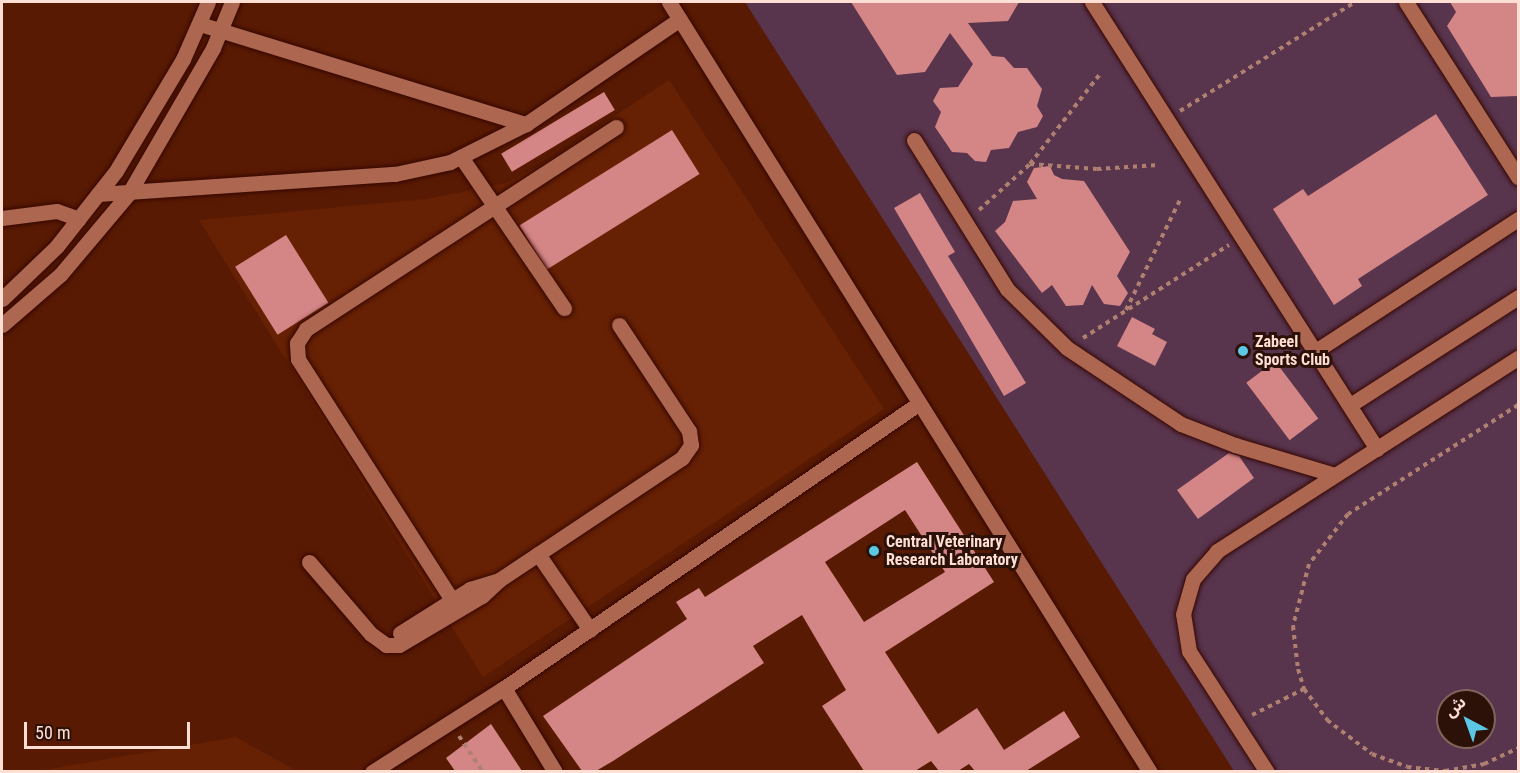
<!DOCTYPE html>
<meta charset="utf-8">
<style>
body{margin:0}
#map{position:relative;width:1520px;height:773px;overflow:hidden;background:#591a03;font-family:"Roboto Condensed","Noto Sans Arabic",sans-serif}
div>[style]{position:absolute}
.built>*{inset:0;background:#662004}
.green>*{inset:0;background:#58344d}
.building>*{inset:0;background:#d48586;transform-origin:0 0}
.path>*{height:4px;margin-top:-2px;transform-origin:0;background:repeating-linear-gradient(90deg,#af7f6f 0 4.5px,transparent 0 9px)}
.roads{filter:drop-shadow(0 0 2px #350700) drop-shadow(0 0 2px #350700)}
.minor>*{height:15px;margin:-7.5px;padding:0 7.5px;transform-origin:7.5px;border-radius:7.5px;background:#ad664f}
.dots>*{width:16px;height:16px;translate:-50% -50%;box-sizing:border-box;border:3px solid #2c1108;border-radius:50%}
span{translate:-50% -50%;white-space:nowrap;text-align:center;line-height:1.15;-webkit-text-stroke:6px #2c1108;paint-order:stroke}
.poi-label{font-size:16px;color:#ffded4;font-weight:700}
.left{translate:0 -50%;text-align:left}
.frame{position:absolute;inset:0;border:3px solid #ffded4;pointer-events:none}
.north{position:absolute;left:1436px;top:689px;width:60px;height:60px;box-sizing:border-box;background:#2c1108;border:2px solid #80635a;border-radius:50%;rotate:319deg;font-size:16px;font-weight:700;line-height:24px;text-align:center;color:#ffded4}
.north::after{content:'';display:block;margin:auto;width:21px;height:27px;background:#5bc8e6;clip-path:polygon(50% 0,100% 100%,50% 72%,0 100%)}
.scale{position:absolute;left:24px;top:722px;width:166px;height:27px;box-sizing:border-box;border:3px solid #ffded4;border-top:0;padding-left:8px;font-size:18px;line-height:21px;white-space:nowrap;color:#ffded4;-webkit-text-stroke:4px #2c1108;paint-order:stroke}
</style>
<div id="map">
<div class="built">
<div style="clip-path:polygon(669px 80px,884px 409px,483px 677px,199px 220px,426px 199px,506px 183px,544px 163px)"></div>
<div style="clip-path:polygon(236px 737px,297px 771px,40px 771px,43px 770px)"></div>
</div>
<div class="green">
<div style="clip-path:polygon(evenodd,745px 2px,1518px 2px,1518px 771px,1234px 771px,745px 2px,1448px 701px,1484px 701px,1484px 737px,1448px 737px,1448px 701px)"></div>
</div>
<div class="building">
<div style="clip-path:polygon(851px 2px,1019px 2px,1008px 21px,968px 23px,992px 56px,1004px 57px,1014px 68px,1027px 68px,1042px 89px,1037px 106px,1043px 116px,1037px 127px,1018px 132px,1009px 148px,991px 150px,986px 162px,975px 161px,967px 153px,952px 152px,935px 127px,941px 112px,933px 101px,940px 88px,958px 87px,973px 64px,950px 33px,925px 72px,897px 75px)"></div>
<div style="clip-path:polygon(1450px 2px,1518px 2px,1518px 96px,1491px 97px,1447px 26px,1456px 12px)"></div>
<div style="left:604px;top:92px;width:21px;height:120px;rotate:59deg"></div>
<div style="clip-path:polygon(1436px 114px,1488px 195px,1358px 279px,1362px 286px,1334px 305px,1273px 209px,1303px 189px,1308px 196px)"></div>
<div style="left:672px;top:130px;width:52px;height:180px;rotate:58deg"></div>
<div style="clip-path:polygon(1050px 166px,1054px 175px,1062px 179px,1084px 181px,1130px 252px,1117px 276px,1128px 293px,1120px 306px,1104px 304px,1092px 285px,1083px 305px,1066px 306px,1052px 285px,1042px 293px,995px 231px,1005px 222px,1013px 201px,1037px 199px,1027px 182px,1034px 168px)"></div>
<div style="clip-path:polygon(920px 193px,955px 252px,948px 256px,1026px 383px,1004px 396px,894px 208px)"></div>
<div style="left:286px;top:235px;width:80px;height:60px;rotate:58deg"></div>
<div style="clip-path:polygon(1132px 317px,1155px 329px,1152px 334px,1167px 342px,1155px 366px,1117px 346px)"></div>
<div style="left:1275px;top:361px;width:72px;height:36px;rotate:53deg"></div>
<div style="clip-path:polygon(1229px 453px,1239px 456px,1254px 478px,1198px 519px,1177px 490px)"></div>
<div style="clip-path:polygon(evenodd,917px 462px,994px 582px,885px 652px,938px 734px,977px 708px,1004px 750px,1064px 711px,1080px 737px,1026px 771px,975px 771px,969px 764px,958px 771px,939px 771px,931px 761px,915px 771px,864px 771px,822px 706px,846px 690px,802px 615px,753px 646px,764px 663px,613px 761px,596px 771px,582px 771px,543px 716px,687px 619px,676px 602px,699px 588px,705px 597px,917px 462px,905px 510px,945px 572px,864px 622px,825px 562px,905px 510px)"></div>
<div style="clip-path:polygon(491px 724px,522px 771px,455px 771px,446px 758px)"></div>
</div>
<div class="path">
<div style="left:1180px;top:111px;width:206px;rotate:-31.9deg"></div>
<div style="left:1030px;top:164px;width:114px;rotate:-52.1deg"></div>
<div style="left:979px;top:210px;width:69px;rotate:-42deg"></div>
<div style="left:1030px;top:164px;width:67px;rotate:4.3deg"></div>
<div style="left:1097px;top:169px;width:61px;rotate:-3.8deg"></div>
<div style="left:1126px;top:310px;width:123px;rotate:-63.9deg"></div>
<div style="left:1083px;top:338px;width:173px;rotate:-32.5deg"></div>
<div style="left:1518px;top:405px;width:202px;rotate:147.3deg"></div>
<div style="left:1348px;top:514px;width:63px;rotate:128deg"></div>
<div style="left:1309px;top:564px;width:64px;rotate:104.5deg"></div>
<div style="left:1293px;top:626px;width:43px;rotate:83.4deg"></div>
<div style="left:1298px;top:669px;width:21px;rotate:73deg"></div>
<div style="left:1304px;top:689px;width:39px;rotate:53deg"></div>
<div style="left:1327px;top:720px;width:56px;rotate:37.1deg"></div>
<div style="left:1372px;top:754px;width:37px;rotate:20deg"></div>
<div style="left:1407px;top:767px;width:38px;rotate:6deg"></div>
<div style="left:1445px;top:771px;width:40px;rotate:-10deg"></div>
<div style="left:1484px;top:764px;width:38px;rotate:-25deg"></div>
<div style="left:1252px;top:715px;width:58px;rotate:-26.6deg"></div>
<div style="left:459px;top:736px;width:43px;rotate:56.3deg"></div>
</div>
<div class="roads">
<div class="minor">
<div style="left:669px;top:2px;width:908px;rotate:58.01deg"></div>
<div style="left:1092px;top:2px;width:530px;rotate:57.48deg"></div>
<div style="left:1406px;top:2px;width:208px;rotate:57.4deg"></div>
<div style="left:200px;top:24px;width:341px;rotate:17.1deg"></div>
<div style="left:914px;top:140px;width:176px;rotate:58deg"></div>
<div style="left:1007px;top:289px;width:84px;rotate:44.5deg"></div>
<div style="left:1067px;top:348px;width:137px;rotate:33.7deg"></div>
<div style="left:1181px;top:424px;width:58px;rotate:21.3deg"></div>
<div style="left:1235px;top:445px;width:104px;rotate:16.7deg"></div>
<div style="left:461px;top:157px;width:183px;rotate:55.7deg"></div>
<div style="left:98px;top:194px;width:298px;rotate:-3.9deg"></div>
<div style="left:395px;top:174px;width:56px;rotate:-12.3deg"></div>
<div style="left:450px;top:162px;width:85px;rotate:-26.6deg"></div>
<div style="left:526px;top:124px;width:186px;rotate:-34.3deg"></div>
<div style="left:2px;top:218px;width:55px;rotate:-7.3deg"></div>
<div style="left:57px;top:211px;width:23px;rotate:20deg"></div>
<div style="left:2px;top:299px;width:76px;rotate:-43.9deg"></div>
<div style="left:57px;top:246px;width:95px;rotate:-51.8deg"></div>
<div style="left:116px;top:171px;width:131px;rotate:-59.1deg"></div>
<div style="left:183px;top:59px;width:62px;rotate:-66.3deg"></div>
<div style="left:2px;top:325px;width:77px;rotate:-40.8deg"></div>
<div style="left:60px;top:275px;width:107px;rotate:-49.9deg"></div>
<div style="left:129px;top:193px;width:168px;rotate:-59.9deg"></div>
<div style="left:213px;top:48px;width:50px;rotate:-67.6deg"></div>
<div style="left:1314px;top:352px;width:244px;rotate:-33.1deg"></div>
<div style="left:1350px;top:405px;width:200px;rotate:-32.7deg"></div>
<div style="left:538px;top:554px;width:92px;rotate:55.6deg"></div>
<div style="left:309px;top:562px;width:95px;rotate:49.3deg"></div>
<div style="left:371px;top:634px;width:19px;rotate:36deg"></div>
<div style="left:386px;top:645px;width:13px"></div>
<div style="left:399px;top:645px;width:96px;rotate:-30.6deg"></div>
<div style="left:482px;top:596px;width:23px;rotate:-43deg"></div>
<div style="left:499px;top:580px;width:220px;rotate:-33.7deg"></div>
<div style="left:682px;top:458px;width:16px;rotate:-55deg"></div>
<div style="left:691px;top:445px;width:14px;rotate:-98deg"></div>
<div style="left:689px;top:431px;width:127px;rotate:-123.4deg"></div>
<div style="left:452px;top:600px;width:286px;rotate:-122.6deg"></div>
<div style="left:298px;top:359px;width:16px;rotate:-94deg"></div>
<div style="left:297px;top:343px;width:17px;rotate:-57deg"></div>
<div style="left:306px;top:329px;width:370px;rotate:-33.1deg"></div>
<div style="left:400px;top:633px;width:83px;rotate:-32.2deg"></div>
<div style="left:470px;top:589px;width:30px;rotate:-17deg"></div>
<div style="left:504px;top:688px;width:98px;rotate:58.7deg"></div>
<div style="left:372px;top:772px;width:156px;rotate:-32.5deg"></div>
<div style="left:504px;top:688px;width:502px;rotate:-34.45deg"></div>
<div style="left:1267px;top:772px;width:144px;rotate:-122.8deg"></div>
<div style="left:1189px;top:651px;width:37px;rotate:-99deg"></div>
<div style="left:1183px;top:614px;width:36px;rotate:-74deg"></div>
<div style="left:1193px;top:579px;width:37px;rotate:-49deg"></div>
<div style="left:1217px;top:551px;width:358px;rotate:-32.7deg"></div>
</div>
</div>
<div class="dots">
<div style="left:1243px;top:351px;background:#5bc8e6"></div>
<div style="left:874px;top:551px;background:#5bc8e6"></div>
</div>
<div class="poi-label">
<span class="left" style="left:1255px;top:351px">Zabeel<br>Sports Club</span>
<span class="left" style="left:886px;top:551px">Central Veterinary<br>Research Laboratory</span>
</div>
<div class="frame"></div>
<div class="north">ش</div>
<div class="scale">50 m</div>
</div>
